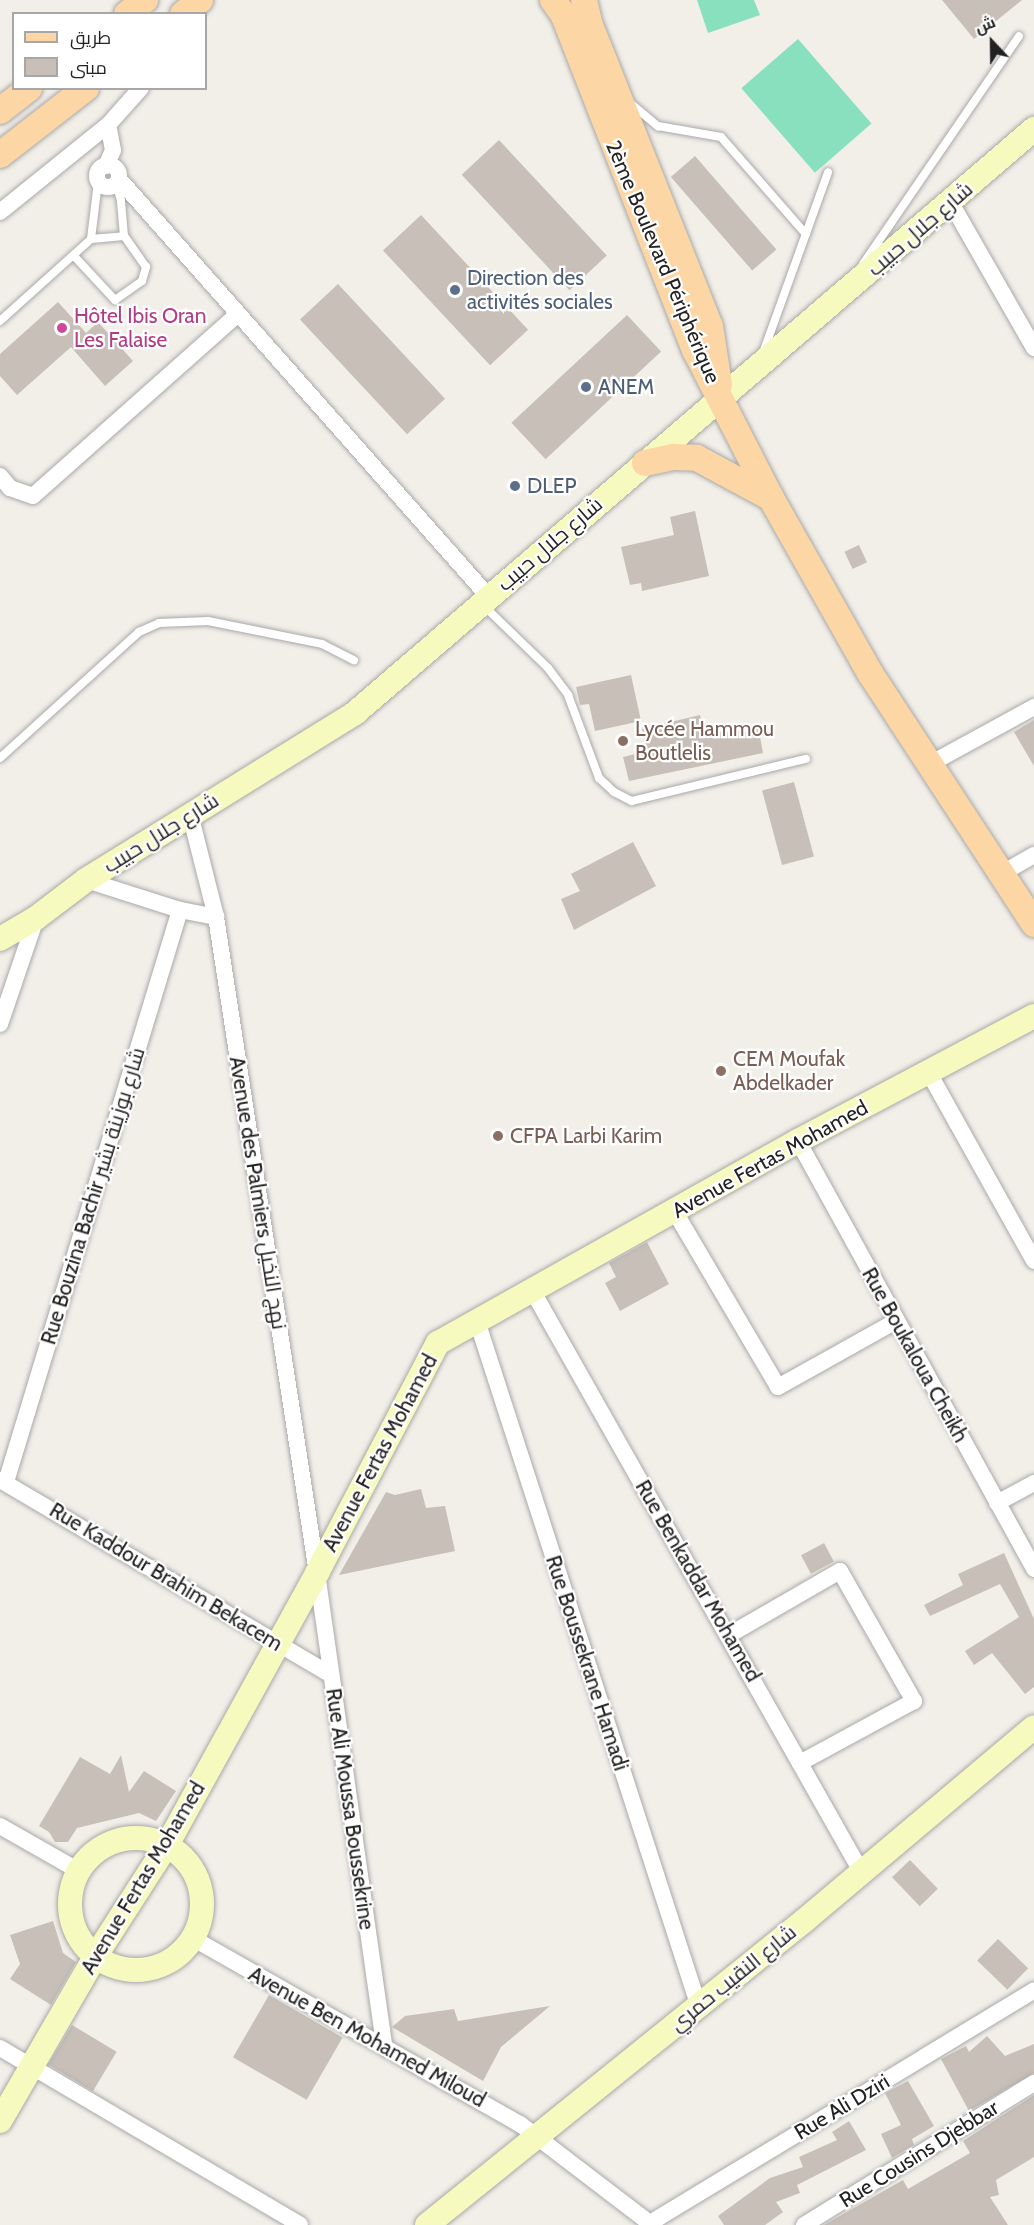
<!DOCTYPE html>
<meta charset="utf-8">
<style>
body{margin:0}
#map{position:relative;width:1034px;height:2225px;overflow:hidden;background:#f2efe9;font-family:Cabin,Cairo,sans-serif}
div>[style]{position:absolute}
.pitch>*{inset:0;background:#88e0be;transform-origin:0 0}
.building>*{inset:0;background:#c7bfb8;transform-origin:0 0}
.roads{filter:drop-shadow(0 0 2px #a9a9a9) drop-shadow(0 0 2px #a9a9a9)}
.lane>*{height:8px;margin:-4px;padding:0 4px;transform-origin:4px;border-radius:4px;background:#fff}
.street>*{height:16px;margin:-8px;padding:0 8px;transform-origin:8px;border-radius:8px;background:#fff}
.street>.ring{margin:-8px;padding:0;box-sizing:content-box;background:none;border:16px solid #fff;border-radius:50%}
.secondary>*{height:24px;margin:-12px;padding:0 12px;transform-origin:12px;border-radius:12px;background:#f7fabf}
.secondary>.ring{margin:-12px;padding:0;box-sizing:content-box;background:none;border:24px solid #f7fabf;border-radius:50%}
.primary>*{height:26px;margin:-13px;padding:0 13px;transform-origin:13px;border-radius:13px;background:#fcd6a4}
.dots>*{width:16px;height:16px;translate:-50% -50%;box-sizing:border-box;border:3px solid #fff;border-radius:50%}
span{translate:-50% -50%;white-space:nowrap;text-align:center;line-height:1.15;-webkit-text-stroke:4.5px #fff;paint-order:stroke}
.street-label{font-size:21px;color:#222}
.service-label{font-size:21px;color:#4e5e75}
.left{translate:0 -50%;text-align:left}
.hotel-label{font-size:21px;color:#b23c85}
.education-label{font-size:21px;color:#785e54}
.legend{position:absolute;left:12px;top:12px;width:195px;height:78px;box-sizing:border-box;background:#fff;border:2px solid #a7a7a7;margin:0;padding:8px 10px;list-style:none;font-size:18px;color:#222}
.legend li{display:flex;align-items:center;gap:12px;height:30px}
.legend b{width:30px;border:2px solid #a7a7a7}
.north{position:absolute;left:962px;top:12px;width:60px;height:60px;-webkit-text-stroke:4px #fff;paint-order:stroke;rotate:338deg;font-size:16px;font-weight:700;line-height:24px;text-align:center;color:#222}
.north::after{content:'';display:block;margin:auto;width:21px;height:27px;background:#222;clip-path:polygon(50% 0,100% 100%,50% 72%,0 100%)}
</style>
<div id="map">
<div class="pitch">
<div style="clip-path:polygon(697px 0,754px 0,760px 15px,708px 33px)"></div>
<div style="left:798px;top:39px;width:112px;height:75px;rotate:49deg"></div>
</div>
<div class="building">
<div style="clip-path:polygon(942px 0,1022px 0,974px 39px)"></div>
<div style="left:499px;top:140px;width:158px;height:51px;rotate:47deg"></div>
<div style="left:695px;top:156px;width:124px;height:32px;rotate:49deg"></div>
<div style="left:421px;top:215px;width:157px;height:52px;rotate:47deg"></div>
<div style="left:338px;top:284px;width:157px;height:52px;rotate:47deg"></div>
<div style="clip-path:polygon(58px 302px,86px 333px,98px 322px,133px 361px,105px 386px,71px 347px,17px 395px,0 376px,0 354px)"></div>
<div style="left:627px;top:315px;width:50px;height:158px;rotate:47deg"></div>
<div style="clip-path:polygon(695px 511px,709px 576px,642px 591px,641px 583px,630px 585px,621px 547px,674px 535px,670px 517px)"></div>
<div style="left:859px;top:545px;width:19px;height:16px;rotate:65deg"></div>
<div style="clip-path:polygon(631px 675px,641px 721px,595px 731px,589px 704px,580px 705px,576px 687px)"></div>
<div style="clip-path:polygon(700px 715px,704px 734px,758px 726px,763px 753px,629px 781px,623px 757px,647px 751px,642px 729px)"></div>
<div style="clip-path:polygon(1034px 720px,1034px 766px,1014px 732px)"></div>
<div style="left:794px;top:782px;width:77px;height:33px;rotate:75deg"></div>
<div style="clip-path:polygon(633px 842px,656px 886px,574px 930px,561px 899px,580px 891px,571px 874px)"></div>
<div style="clip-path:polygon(647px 1242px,669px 1284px,620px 1311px,605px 1283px,616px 1277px,609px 1263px)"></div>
<div style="clip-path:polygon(421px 1489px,426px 1508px,445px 1506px,455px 1551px,339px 1575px,386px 1492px,395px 1495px)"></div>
<div style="left:824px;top:1543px;width:21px;height:26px;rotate:62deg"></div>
<div style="clip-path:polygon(1004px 1553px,1034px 1619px,1034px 1687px,1025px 1694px,992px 1653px,974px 1665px,965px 1651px,1019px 1617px,1000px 1584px,930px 1616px,924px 1605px,963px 1585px,958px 1574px)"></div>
<div style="clip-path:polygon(121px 1755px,129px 1792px,144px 1771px,176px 1791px,156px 1821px,139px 1813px,77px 1828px,68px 1842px,55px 1842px,49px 1832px,39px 1826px,80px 1757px,110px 1774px)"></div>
<div style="left:910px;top:1860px;width:40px;height:25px;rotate:46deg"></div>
<div style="clip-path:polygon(53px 1921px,63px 1953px,76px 1962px,51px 2005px,10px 1979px,20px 1964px,10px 1935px)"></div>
<div style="left:998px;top:1939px;width:42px;height:30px;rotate:44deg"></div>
<div style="left:269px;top:1995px;width:85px;height:72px;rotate:30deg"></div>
<div style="clip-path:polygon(550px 2006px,501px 2047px,483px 2081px,392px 2027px,405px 2016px,454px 2009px,458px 2021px)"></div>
<div style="left:72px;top:2025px;width:52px;height:46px;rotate:31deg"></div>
<div style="clip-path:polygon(987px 2036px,1005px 2056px,1034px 2044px,1034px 2073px,969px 2111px,941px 2059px,966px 2046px,969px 2052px)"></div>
<div style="clip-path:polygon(908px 2081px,934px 2126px,912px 2139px,914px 2145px,892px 2158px,881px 2134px,901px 2125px,885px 2093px)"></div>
<div style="clip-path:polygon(1034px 2095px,1034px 2157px,996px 2180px,999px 2195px,990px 2197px,1008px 2225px,824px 2225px,903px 2180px,908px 2189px,970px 2153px,963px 2141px)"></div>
<div style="clip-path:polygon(849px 2121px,866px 2150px,797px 2185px,800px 2193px,776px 2202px,783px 2212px,765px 2225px,724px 2225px,718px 2216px,770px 2178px,803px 2167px,799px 2157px,837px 2140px,832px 2132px)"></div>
</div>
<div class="roads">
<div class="lane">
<div style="left:629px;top:102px;width:38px;rotate:40deg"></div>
<div style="left:658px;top:126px;width:64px;rotate:9.9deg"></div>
<div style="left:721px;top:137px;width:129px;rotate:48.8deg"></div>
<div style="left:91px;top:239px;width:33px;rotate:-5deg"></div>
<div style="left:75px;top:257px;width:59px;rotate:47.1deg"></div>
<div style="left:115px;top:300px;width:33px;rotate:-35deg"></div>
<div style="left:142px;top:281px;width:15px;rotate:-74deg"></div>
<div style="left:146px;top:267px;width:38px;rotate:-125deg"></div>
<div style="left:124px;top:236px;width:36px;rotate:-95deg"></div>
<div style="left:121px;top:200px;width:17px;rotate:-107deg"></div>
<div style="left:863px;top:264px;width:276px;rotate:-55.6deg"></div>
<div style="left:0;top:321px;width:122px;rotate:-42deg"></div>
<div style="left:91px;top:239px;width:57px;rotate:-83deg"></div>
<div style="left:763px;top:353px;width:192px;rotate:-70.2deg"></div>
<div style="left:484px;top:606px;width:89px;rotate:44.1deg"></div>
<div style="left:548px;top:668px;width:34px;rotate:53deg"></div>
<div style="left:568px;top:695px;width:89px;rotate:69.5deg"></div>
<div style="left:599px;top:778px;width:21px;rotate:43deg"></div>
<div style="left:614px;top:792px;width:20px;rotate:27deg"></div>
<div style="left:632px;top:801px;width:179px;rotate:-13.6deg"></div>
<div style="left:0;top:758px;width:188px;rotate:-42.2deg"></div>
<div style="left:139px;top:632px;width:22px;rotate:-24deg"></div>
<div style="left:159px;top:623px;width:49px;rotate:-2.3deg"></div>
<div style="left:208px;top:621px;width:116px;rotate:11.4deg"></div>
<div style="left:322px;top:644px;width:36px;rotate:27deg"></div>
</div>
<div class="street">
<div class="ring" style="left:97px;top:165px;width:6px;height:6px"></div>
<div style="left:106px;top:166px;width:17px;rotate:-66deg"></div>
<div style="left:113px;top:150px;width:25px;rotate:-101deg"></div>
<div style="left:119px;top:179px;width:558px;rotate:48.49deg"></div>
<div style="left:951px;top:203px;width:167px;rotate:60.2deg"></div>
<div style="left:0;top:212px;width:139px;rotate:-38.9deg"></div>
<div style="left:108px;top:125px;width:50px;rotate:-48.3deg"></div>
<div style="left:0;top:476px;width:16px;rotate:50deg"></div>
<div style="left:10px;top:488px;width:24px;rotate:19deg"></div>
<div style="left:33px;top:496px;width:274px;rotate:-41.6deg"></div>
<div style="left:930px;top:764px;width:119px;rotate:-28.7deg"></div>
<div style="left:190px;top:814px;width:106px;rotate:75.8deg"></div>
<div style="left:216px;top:917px;width:664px;rotate:81.25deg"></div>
<div style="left:317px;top:1573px;width:477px;rotate:81.9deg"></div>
<div style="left:1001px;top:874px;width:38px;rotate:-30deg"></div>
<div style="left:86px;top:880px;width:99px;rotate:17.7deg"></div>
<div style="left:180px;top:910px;width:37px;rotate:11deg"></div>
<div style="left:0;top:1024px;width:112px;rotate:-71.2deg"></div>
<div style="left:929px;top:1073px;width:215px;rotate:60.8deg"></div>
<div style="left:798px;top:1141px;width:489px;rotate:61.1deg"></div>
<div style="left:675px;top:1212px;width:203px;rotate:59.5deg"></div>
<div style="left:778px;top:1387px;width:135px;rotate:-29.2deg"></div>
<div style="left:532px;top:1290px;width:670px;rotate:60.49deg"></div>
<div style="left:477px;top:1321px;width:718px;rotate:72.07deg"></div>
<div style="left:0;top:1480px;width:384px;rotate:30.5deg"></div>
<div style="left:6px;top:1482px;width:598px;rotate:-73.08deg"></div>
<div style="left:997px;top:1503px;width:42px;rotate:-28.4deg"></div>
<div style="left:729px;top:1635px;width:128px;rotate:-30deg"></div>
<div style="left:840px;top:1571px;width:150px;rotate:60.4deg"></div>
<div style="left:914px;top:1701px;width:130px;rotate:151.5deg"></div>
<div style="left:0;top:1826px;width:91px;rotate:29.7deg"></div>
<div style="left:194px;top:1939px;width:375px;rotate:29.6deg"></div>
<div style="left:520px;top:2124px;width:166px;rotate:37.4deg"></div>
<div style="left:0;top:2048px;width:348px;rotate:30.5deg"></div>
<div style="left:650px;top:2223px;width:449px;rotate:-31.2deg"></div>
<div style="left:804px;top:2225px;width:270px;rotate:-31.7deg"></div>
</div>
<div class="secondary">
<div style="left:0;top:939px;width:42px;rotate:-30.3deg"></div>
<div style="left:36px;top:918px;width:63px;rotate:-37.2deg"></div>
<div style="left:86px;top:880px;width:317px;rotate:-31.8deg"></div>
<div style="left:355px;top:713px;width:896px;rotate:-40.7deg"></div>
<div class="ring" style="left:70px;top:1838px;width:108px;height:108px"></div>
<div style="left:0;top:2121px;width:190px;rotate:-59.9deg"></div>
<div style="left:95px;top:1957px;width:133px;rotate:-57.3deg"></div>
<div style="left:167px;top:1845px;width:311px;rotate:-61.1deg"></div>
<div style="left:317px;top:1573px;width:260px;rotate:-62.3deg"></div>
<div style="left:438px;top:1343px;width:413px;rotate:-29.3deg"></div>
<div style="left:798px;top:1141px;width:267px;rotate:-27.9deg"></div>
<div style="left:427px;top:2225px;width:486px;rotate:-38.9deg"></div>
<div style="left:805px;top:1920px;width:299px;rotate:-40.1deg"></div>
</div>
<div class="primary">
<div style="left:553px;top:0;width:19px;rotate:55deg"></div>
<div style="left:564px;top:16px;width:359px;rotate:68.6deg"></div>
<div style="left:695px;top:350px;width:166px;rotate:62.8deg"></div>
<div style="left:771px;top:498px;width:201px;rotate:60.5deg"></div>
<div style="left:870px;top:673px;width:300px;rotate:56.8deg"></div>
<div style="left:584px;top:0;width:26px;rotate:77deg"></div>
<div style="left:590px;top:25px;width:324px;rotate:68.3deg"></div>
<div style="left:710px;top:326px;width:59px;rotate:81.2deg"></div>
<div style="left:127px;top:14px;width:23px;rotate:-38deg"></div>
<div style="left:183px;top:14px;width:22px;rotate:-39deg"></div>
<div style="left:0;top:111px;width:37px;rotate:-38deg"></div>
<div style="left:0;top:155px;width:109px;rotate:-37.9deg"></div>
<div style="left:645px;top:463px;width:30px;rotate:-12deg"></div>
<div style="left:674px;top:457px;width:23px;rotate:2deg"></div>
<div style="left:697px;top:458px;width:84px;rotate:28.4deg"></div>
</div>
</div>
<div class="dots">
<div style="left:455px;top:290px;background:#5c6f8a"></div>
<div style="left:62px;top:328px;background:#d1479c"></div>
<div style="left:586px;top:387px;background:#5c6f8a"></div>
<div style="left:515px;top:486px;background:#5c6f8a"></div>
<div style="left:623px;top:741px;background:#8d6e63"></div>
<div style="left:721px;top:1071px;background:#8d6e63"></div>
<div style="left:498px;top:1136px;background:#8d6e63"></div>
</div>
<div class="street-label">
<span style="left:920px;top:229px;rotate:-41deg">شارع جلال حبيب</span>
<span style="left:663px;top:262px;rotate:67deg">2ème Boulevard Périphérique</span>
<span style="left:550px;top:544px;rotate:-41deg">شارع جلال حبيب</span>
<span style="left:161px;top:833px;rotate:-32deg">شارع جلال حبيب</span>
<span style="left:770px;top:1159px;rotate:-29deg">Avenue Fertas Mohamed</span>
<span style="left:258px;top:1193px;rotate:81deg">Avenue des Palmiers نهج النخيل</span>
<span style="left:93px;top:1196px;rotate:-73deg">Rue Bouzina Bachir شارع بوزينة بشير</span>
<span style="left:915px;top:1355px;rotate:61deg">Rue Boukaloua Cheikh</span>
<span style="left:380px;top:1453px;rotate:-62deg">Avenue Fertas Mohamed</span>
<span style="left:166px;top:1577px;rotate:31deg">Rue Kaddour Brahim Bekacem</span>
<span style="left:698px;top:1581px;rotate:60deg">Rue Benkaddar Mohamed</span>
<span style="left:587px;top:1663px;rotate:72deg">Rue Boussekrane Hamadi</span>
<span style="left:350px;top:1809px;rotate:82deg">Rue Ali Moussa Boussekrine</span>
<span style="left:143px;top:1878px;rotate:-59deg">Avenue Fertas Mohamed</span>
<span style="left:733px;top:1978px;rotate:-39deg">شارع النقيب حمري</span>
<span style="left:367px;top:2037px;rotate:29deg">Avenue Ben Mohamed Miloud</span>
<span style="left:842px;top:2107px;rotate:-31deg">Rue Ali Dziri</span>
<span style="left:919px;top:2154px;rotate:-32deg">Rue Cousins Djebbar</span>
</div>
<div class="service-label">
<span class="left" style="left:467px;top:290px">Direction des<br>activités sociales</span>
<span class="left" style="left:598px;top:387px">ANEM</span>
<span class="left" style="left:527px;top:486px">DLEP</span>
</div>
<div class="hotel-label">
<span class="left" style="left:74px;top:328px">Hôtel Ibis Oran<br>Les Falaise</span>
</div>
<div class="education-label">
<span class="left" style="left:635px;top:741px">Lycée Hammou<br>Boutlelis</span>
<span class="left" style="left:733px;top:1071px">CEM Moufak<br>Abdelkader</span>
<span class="left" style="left:510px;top:1136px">CFPA Larbi Karim</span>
</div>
<ul class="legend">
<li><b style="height:8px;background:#fcd6a4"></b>طريق</li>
<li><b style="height:16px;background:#c7bfb8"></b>مبنى</li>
</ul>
<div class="north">ش</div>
</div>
